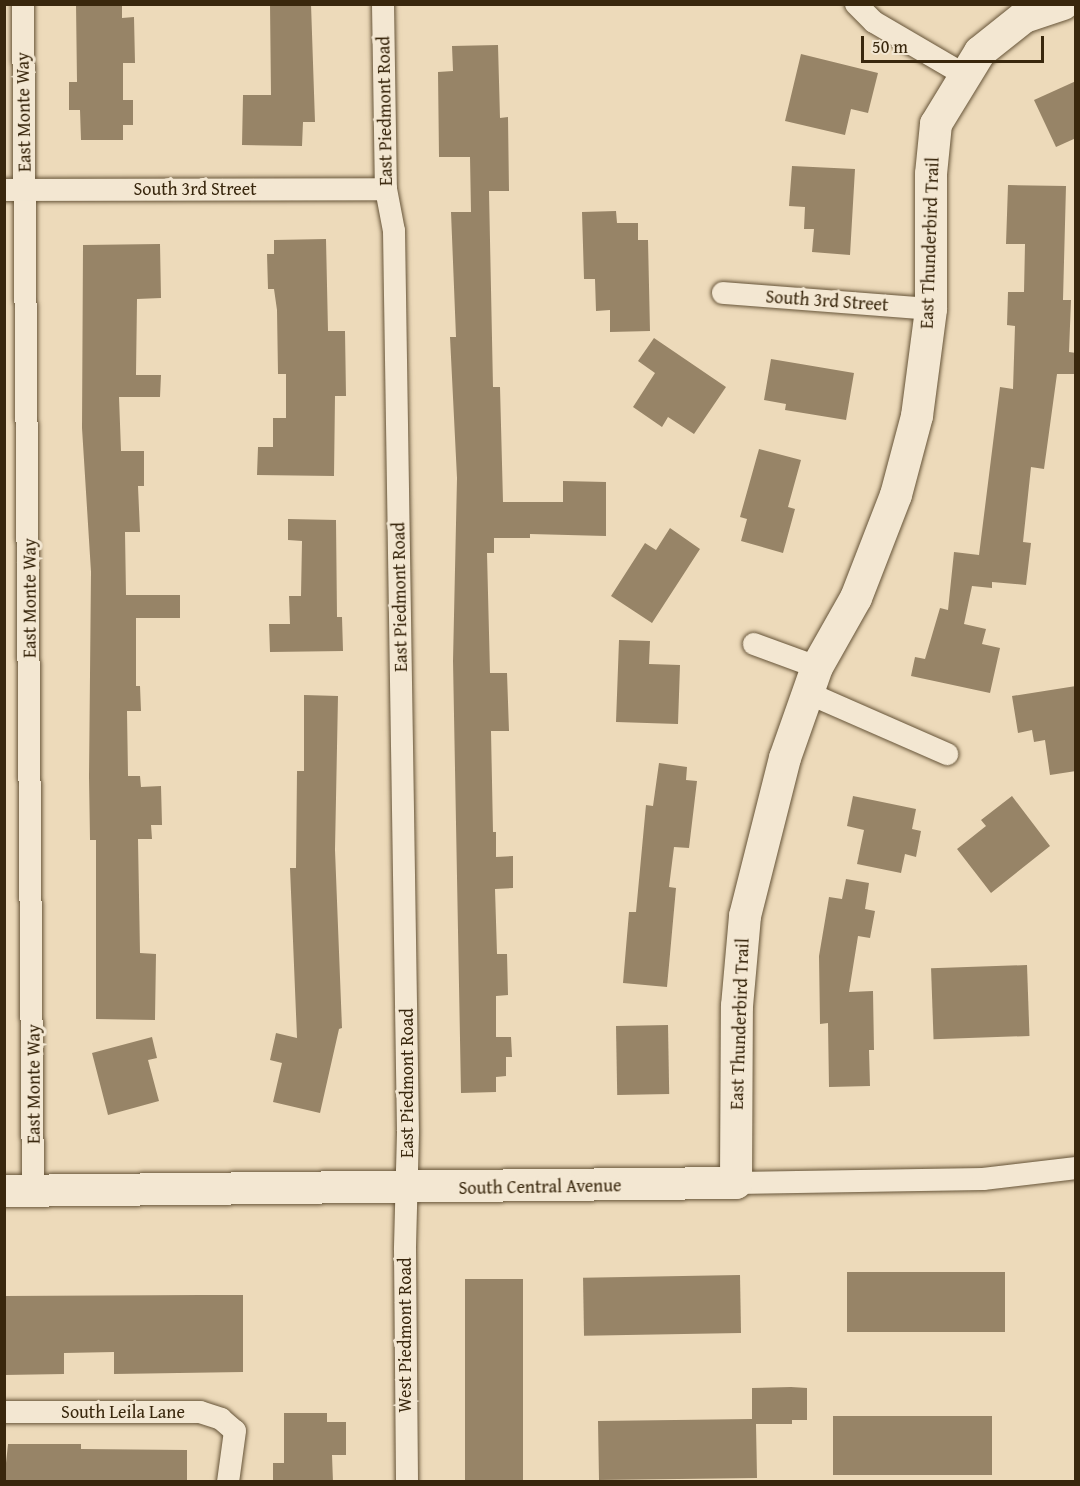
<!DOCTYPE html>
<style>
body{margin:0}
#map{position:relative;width:1080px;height:1486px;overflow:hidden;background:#eddaba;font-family:"Gentium Book Plus",serif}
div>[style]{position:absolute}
.building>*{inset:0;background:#978467;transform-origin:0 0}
.roads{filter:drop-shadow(0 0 2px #665438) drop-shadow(0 0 2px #665438)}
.street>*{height:22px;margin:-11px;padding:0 11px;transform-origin:11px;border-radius:11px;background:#f3e7d2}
.secondary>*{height:32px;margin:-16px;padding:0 16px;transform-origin:16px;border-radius:16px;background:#f3e7d2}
span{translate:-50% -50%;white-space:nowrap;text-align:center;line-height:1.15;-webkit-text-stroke:6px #f3e7d2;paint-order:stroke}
.street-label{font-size:18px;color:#39270d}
.frame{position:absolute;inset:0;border:6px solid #39270d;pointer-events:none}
.scale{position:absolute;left:861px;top:36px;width:183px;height:27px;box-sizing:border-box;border:3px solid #39270d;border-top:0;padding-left:8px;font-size:18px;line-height:21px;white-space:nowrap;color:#39270d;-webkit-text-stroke:4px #f3e7d2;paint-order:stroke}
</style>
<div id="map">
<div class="building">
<div style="clip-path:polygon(76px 4px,122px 4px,122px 18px,134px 17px,135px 63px,123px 63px,123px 100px,133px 100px,133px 125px,123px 125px,123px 140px,81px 140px,80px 110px,69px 110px,69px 82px,77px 82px)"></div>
<div style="clip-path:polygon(270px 4px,311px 4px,315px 122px,303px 122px,302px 146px,242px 145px,243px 95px,271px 95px)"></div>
<div style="clip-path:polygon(498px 45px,500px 118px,508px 117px,509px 191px,489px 191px,493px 387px,500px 387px,503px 502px,563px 502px,563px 481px,606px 482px,606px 536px,530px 534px,530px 538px,494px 538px,494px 553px,487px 553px,490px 673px,507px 673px,509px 731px,491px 731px,493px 832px,496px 832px,496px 857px,513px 856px,513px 888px,495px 889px,497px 954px,507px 954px,508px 995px,496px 996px,496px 1037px,511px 1037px,512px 1057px,506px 1057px,506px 1076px,496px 1077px,496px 1092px,461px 1093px,453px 661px,457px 478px,450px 337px,456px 337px,451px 212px,471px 212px,470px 157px,439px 157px,438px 72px,453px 71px,452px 46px)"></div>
<div style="clip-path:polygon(801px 54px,878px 73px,868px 113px,851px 109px,845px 135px,785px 121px)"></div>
<div style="clip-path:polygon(1076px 81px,1076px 138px,1056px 147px,1034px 100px)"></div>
<div style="clip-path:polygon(792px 166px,855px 169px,850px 255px,812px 252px,814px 229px,804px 229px,805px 207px,789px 206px)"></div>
<div style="clip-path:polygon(1008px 185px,1066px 186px,1063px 300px,1071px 300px,1069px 352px,1076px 353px,1076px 374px,1057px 374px,1044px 469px,1031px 467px,1023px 542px,1031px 543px,1026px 585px,992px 582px,992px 588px,972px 586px,964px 624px,986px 629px,982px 644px,1000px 648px,990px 693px,911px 676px,915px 657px,925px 659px,940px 608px,948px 610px,954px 552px,979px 555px,1000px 387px,1013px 389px,1015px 326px,1007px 325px,1008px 292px,1024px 292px,1025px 244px,1006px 244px)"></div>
<div style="clip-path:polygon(616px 211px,617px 223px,638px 223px,638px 240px,648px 240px,650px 331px,610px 332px,610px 310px,596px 311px,595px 279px,584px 279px,582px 212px)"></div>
<div style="clip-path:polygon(326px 239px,328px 331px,345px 331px,346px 396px,335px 396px,334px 476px,257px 475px,258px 447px,273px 447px,273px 418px,286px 418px,286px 374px,278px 374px,277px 310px,274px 289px,268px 289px,267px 254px,274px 254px,274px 240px)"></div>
<div style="clip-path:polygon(160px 244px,161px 298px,137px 299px,136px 375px,161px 375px,160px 397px,119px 397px,121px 451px,144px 451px,144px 486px,138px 486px,140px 532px,125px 532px,126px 595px,180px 595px,180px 618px,136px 618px,136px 686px,140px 686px,141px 711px,127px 711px,128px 776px,140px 776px,141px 787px,161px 786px,162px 825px,151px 825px,152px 839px,138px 839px,140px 953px,156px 954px,155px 1020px,96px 1019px,96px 840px,90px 840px,89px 777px,91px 572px,82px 428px,83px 245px)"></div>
<div style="clip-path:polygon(654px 338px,726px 387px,694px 434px,668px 417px,662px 427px,633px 407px,655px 373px,638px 361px)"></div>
<div style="clip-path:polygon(771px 359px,854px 373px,846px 420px,785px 410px,786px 404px,764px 400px)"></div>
<div style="clip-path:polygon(759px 449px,801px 460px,788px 507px,795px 509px,783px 553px,741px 541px,747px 519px,740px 517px)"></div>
<div style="clip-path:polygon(288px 519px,336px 520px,337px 617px,342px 617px,343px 651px,270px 652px,269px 624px,290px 624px,289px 596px,301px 596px,302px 541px,288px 540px)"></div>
<div style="clip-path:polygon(670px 528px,700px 549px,652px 623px,611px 596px,645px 543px,656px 550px)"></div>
<div style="clip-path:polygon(619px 640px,650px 641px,649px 664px,680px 665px,678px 724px,616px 722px)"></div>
<div style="clip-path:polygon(1076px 686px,1076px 771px,1050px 775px,1045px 740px,1034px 742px,1032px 730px,1018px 733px,1012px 696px)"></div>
<div style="clip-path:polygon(304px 695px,338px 696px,335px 850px,342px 1028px,339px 1029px,320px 1113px,273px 1102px,282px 1063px,270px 1060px,276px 1033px,297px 1038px,290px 868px,296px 868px,297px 771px,304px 771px)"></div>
<div style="clip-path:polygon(659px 763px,687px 767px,686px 780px,697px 781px,689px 848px,674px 847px,669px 887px,676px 888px,667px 987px,623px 983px,629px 912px,636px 912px,646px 805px,653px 806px)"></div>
<div style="clip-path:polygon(853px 796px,916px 809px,912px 829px,921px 831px,916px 857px,905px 854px,901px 873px,857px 864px,864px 830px,847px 826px)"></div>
<div style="clip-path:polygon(1012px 796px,1050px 846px,991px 893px,957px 849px,986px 826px,981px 820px)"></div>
<div style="clip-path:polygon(846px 879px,869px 883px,865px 909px,875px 911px,870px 938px,858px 936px,849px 992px,873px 991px,874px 1050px,869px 1050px,870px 1086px,829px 1087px,828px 1023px,820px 1024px,819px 956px,829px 897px,842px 899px)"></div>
<div style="left:1027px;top:965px;width:71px;height:96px;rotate:88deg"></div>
<div style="left:668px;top:1025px;width:69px;height:52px;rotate:89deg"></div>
<div style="clip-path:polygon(152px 1037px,157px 1058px,148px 1060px,159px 1101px,108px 1115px,92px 1053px)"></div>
<div style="left:1005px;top:1272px;width:60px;height:158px;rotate:90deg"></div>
<div style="left:740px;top:1275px;width:58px;height:157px;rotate:89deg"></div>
<div style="left:465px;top:1279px;width:58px;height:203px"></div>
<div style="clip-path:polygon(201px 1295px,243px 1295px,243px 1372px,114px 1374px,114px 1352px,64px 1353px,64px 1374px,4px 1375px,4px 1296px)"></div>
<div style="clip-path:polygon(791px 1387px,807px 1388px,807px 1420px,792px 1420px,792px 1424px,756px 1424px,757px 1478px,599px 1480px,598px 1421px,752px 1419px,752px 1388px)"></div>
<div style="clip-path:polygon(284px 1413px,327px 1413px,327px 1422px,346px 1422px,346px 1455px,332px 1455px,333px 1482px,273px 1482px,273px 1463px,284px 1463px)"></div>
<div style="left:992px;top:1416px;width:59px;height:159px;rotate:90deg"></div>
<div style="clip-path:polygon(8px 1444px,81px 1444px,81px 1449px,187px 1450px,187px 1482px,4px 1482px)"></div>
</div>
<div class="roads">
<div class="street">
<div style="left:23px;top:4px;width:1187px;rotate:89.52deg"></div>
<div style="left:383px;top:4px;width:185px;rotate:89.1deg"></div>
<div style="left:386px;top:189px;width:43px;rotate:79.2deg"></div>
<div style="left:394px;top:231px;width:901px;rotate:89.11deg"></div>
<div style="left:408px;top:1132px;width:118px;rotate:91.5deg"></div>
<div style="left:405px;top:1250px;width:232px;rotate:89.5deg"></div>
<div style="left:856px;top:4px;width:25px;rotate:45deg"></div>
<div style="left:874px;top:22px;width:103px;rotate:30.3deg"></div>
<div style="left:4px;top:190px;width:382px;rotate:-0.1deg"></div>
<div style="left:723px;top:293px;width:209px;rotate:4.4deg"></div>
<div style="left:754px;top:644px;width:67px;rotate:20.1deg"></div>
<div style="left:808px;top:693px;width:152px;rotate:23.7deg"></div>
<div style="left:736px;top:1183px;width:247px;rotate:-0.9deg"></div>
<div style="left:983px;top:1179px;width:94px;rotate:-6.7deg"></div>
<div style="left:4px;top:1412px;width:196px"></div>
<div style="left:200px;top:1412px;width:22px;rotate:18deg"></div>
<div style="left:221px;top:1419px;width:18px;rotate:41deg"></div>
<div style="left:235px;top:1431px;width:51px;rotate:97.8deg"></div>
</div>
<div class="secondary">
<div style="left:4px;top:1191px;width:732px;rotate:-0.63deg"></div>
<div style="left:736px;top:1183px;width:177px;rotate:-89.7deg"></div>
<div style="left:737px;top:1006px;width:90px;rotate:-84.9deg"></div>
<div style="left:745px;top:916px;width:163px;rotate:-75.8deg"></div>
<div style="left:785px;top:758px;width:96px;rotate:-70.6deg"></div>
<div style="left:817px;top:667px;width:79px;rotate:-60.5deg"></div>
<div style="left:856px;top:598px;width:110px;rotate:-68.8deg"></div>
<div style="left:896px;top:495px;width:82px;rotate:-75.1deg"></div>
<div style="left:917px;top:416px;width:108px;rotate:-82.5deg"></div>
<div style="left:931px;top:309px;width:135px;rotate:-90deg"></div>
<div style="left:931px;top:174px;width:50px;rotate:-84.3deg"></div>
<div style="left:936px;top:124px;width:84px;rotate:-58.6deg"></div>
<div style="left:980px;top:52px;width:56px;rotate:-38.5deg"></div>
<div style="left:1024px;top:17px;width:41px;rotate:-18.4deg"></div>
</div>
</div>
<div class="street-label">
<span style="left:385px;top:111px;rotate:-91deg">East Piedmont Road</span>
<span style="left:24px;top:112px;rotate:-91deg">East Monte Way</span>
<span style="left:195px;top:189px">South 3rd Street</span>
<span style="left:930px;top:243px;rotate:-88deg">East Thunderbird Trail</span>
<span style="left:827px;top:301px;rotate:4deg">South 3rd Street</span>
<span style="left:400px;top:597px;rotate:-91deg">East Piedmont Road</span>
<span style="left:30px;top:598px;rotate:-90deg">East Monte Way</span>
<span style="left:740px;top:1024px;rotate:-88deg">East Thunderbird Trail</span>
<span style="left:407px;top:1083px;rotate:-90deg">East Piedmont Road</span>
<span style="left:34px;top:1084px;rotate:-90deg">East Monte Way</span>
<span style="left:540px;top:1187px;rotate:-1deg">South Central Avenue</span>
<span style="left:405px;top:1335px;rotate:-90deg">West Piedmont Road</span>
<span style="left:123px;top:1412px">South Leila Lane</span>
</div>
<div class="frame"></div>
<div class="scale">50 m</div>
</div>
